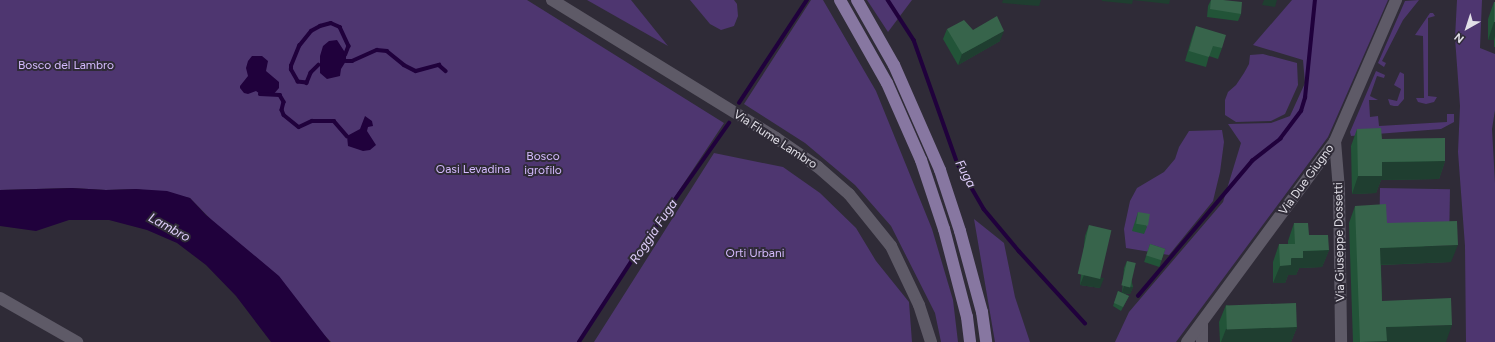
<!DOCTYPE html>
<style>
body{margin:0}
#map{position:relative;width:1495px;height:342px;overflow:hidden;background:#2f2b37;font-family:Figtree,sans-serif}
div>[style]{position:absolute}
.green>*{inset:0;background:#4e3670;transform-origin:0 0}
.water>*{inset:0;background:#20013c}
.stream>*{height:3.5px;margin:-1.75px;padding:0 1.75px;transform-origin:1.75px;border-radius:1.75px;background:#20013c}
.minor>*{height:12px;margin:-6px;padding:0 6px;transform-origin:6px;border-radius:6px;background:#5e5a67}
.tertiary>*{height:12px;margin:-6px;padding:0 6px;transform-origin:6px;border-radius:6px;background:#5e5a67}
.primary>*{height:12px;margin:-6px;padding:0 6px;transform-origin:6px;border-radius:6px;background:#8777a1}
.wall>*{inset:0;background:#225438;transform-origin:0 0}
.shaded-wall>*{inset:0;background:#1f3e30}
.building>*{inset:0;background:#37644b;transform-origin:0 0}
span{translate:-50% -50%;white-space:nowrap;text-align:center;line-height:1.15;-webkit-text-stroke:4px #2f2b37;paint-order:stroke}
.park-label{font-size:12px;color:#d4bafd}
.street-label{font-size:12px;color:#e2e0e8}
.water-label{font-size:13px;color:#e0cffc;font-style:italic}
.north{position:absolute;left:1447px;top:8px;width:40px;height:40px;-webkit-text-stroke:3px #2f2b37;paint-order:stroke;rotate:219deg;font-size:11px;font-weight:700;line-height:16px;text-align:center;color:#e2e0e8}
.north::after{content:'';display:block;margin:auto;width:14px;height:18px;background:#e2e0e8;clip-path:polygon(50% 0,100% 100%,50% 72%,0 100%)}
</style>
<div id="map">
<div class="green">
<div style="clip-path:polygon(0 0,527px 0,724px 123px,578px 342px,331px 342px,190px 198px,136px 189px,106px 190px,72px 188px,0 190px)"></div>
<div style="clip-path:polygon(587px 0,631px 0,668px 46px)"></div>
<div style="clip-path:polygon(690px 0,734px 0,737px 4px,738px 16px,734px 26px,721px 30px,710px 24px)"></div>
<div style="clip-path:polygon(811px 0,823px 0,876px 91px,932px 229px,953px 300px,958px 342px,941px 342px,935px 313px,891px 226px,855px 185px,805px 143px,744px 104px)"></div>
<div style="clip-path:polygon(867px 0,912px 0,888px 32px)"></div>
<div style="clip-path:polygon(1292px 0,1388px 0,1328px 137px,1176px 342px,1115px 342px,1129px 312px,1223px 202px,1241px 143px,1228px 124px,1271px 123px,1290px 116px,1305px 83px,1303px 60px,1253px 45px)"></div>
<div style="clip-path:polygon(1419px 0,1403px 20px,1382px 61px,1386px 63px,1384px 67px,1378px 63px,1405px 1px)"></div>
<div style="clip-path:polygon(1457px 0,1482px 0,1480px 48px,1495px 54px,1495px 110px,1492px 129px,1495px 183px,1495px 342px,1466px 342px,1465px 246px,1458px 152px,1460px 106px,1455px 38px)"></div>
<div style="clip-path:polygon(1430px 13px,1433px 13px,1435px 16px,1428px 18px,1428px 96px,1437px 97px,1434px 102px,1426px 104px,1418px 102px,1416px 98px,1424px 98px,1423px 36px,1415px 35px)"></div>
<div style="clip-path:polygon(1263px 54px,1297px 63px,1298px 85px,1285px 114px,1271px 121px,1236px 122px,1225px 115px,1225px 100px,1228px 92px,1236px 85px,1244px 73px,1249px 64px,1250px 55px)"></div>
<div style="clip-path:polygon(1376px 71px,1385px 75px,1384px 78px,1377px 76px,1370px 96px,1378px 100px,1369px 100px,1370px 117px,1378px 116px,1379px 126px,1447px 122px,1447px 114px,1454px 114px,1454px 122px,1441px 129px,1351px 136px,1350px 132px)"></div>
<div style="clip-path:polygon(1400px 72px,1404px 74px,1404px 99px,1398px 106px,1394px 106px,1390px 105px,1388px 99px,1397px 101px,1401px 89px,1394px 85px)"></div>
<div style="clip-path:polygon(1222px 130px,1224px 142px,1220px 172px,1213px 201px,1169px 255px,1126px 248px,1124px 229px,1130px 201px,1137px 188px,1164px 172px,1175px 159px,1179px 147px,1189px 131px)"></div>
<div style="clip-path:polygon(714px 153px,783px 167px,820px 193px,856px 228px,876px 261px,909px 302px,912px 342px,594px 342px)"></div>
<div style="left:1380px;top:188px;width:70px;height:50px;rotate:1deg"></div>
<div style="clip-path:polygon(974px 219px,1004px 243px,1015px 297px,1030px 342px,995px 342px)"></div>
</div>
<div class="water">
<div style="clip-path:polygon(337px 40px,346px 54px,346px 61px,341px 69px,340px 76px,327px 79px,320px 73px,320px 56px,323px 46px,329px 41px)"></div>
<div style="clip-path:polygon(252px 56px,262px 56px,268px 61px,266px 71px,279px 82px,279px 88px,272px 96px,260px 94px,256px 91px,248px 94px,244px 93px,240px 88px,240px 86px,248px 76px,246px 68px,248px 61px)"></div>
<div style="clip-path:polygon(365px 116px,372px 121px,373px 126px,368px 127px,367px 131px,376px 145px,370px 150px,363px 151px,348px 146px,347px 136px,360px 129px)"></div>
<div style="clip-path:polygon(72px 188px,106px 190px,136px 189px,167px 191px,190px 198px,206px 215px,279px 276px,330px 342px,271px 342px,236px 296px,206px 265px,177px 243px,147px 230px,109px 220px,69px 220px,36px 231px,0 226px,0 190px)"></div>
</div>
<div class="stream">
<div style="left:888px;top:0;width:48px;rotate:57deg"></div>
<div style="left:914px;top:40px;width:132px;rotate:70.5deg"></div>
<div style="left:958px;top:164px;width:52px;rotate:60deg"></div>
<div style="left:984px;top:209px;width:55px;rotate:50.2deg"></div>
<div style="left:1019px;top:251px;width:98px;rotate:47.5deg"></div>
<div style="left:346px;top:61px;width:6px"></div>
<div style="left:352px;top:61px;width:27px;rotate:-24deg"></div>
<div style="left:377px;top:50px;width:10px;rotate:6deg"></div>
<div style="left:387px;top:51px;width:22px;rotate:39deg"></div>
<div style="left:404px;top:65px;width:13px;rotate:27deg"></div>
<div style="left:416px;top:71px;width:24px;rotate:-15deg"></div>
<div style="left:439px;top:65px;width:9px;rotate:41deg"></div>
<div style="left:319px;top:65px;width:11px;rotate:135deg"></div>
<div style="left:311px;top:73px;width:11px;rotate:112deg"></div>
<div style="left:307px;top:83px;width:9px;rotate:-174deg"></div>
<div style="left:298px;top:82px;width:14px;rotate:-120deg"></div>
<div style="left:291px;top:70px;width:4px;rotate:-90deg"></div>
<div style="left:291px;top:66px;width:22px;rotate:-68deg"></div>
<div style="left:299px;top:46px;width:19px;rotate:-51deg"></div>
<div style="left:311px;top:31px;width:10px;rotate:-29deg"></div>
<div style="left:320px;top:26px;width:11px;rotate:-15deg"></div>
<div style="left:331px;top:23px;width:10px;rotate:24deg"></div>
<div style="left:340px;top:27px;width:21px;rotate:65deg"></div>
<div style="left:349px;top:46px;width:9px;rotate:111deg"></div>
<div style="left:260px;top:94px;width:20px;rotate:3deg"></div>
<div style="left:280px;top:95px;width:8px;rotate:60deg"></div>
<div style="left:284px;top:102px;width:8px;rotate:104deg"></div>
<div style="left:282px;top:110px;width:5px;rotate:68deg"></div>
<div style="left:284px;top:115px;width:19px;rotate:39deg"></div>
<div style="left:299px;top:127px;width:14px;rotate:-25deg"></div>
<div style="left:312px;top:121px;width:22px"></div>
<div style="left:334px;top:121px;width:20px;rotate:49deg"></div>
<div style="left:739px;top:103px;width:123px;rotate:-56.6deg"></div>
<div style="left:1138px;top:296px;width:177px;rotate:-49.8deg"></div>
<div style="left:1252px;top:161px;width:36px;rotate:-38deg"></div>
<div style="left:1280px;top:139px;width:35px;rotate:-53deg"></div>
<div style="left:1301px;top:111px;width:14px;rotate:-73deg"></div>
<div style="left:1305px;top:98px;width:99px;rotate:-84.2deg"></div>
<div style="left:579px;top:342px;width:95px;rotate:-57deg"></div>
<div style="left:631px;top:262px;width:170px;rotate:-54.8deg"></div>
</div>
<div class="minor">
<div style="left:552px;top:0;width:263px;rotate:31.6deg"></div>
<div style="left:776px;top:138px;width:51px;rotate:34.6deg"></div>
<div style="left:818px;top:167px;width:41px;rotate:41.1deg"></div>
<div style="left:849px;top:194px;width:67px;rotate:51.1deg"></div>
<div style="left:891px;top:246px;width:65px;rotate:64.6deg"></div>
<div style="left:919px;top:305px;width:39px;rotate:72deg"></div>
<div style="left:1335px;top:141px;width:49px;rotate:85.3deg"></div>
<div style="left:1339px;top:190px;width:152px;rotate:89.2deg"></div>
<div style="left:1202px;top:323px;width:19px;rotate:90deg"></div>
<div style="left:1187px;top:342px;width:250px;rotate:-53.6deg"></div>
<div style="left:1335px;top:141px;width:154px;rotate:-66.6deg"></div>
</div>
<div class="tertiary">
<div style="left:0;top:298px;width:89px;rotate:29.7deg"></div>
</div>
<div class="primary">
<div style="left:840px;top:0;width:95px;rotate:60.5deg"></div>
<div style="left:887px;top:83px;width:84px;rotate:66.2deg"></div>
<div style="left:921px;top:160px;width:73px;rotate:71.6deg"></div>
<div style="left:944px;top:229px;width:91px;rotate:75.4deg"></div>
<div style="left:967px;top:317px;width:25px;rotate:83deg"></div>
<div style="left:857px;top:0;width:75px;rotate:60.4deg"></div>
<div style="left:894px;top:65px;width:115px;rotate:66.3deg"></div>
<div style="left:940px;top:170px;width:64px;rotate:71.8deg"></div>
<div style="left:960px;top:231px;width:84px;rotate:74.8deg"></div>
<div style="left:982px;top:312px;width:30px;rotate:82deg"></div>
</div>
<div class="wall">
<div style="clip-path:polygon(1211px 0,1223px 0,1241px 14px,1238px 21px,1207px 17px,1208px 6px)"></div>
<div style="clip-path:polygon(1494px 2px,1495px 2px,1495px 47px,1494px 47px,1494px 40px,1488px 40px,1488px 19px)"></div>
<div style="clip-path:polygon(1196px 26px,1222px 48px,1218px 59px,1209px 56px,1206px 67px,1185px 61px,1192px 37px)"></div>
<div style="clip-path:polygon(947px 29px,973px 30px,1000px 41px,958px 65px,943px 39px)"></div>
<div style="clip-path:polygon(1357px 129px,1382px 139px,1445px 161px,1439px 179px,1381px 180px,1376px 193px,1352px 194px,1351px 146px)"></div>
<div style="clip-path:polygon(1355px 206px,1451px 262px,1381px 265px,1382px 301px,1446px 342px,1353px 342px,1349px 223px)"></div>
<div style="clip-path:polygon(1138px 212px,1147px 227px,1144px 234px,1132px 231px)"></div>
<div style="clip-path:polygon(1294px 223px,1309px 235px,1329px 250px,1322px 267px,1299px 268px,1296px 275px,1288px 275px,1285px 283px,1273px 283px,1273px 262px,1279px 244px,1288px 244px,1288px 241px)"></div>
<div style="clip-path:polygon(1089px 225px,1100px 288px,1080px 285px,1085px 236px)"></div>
<div style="left:1150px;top:244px;width:16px;height:19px;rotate:18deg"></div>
<div style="clip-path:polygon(1127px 261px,1133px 287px,1130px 294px,1123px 293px,1129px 296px,1121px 311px,1113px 306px,1118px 291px,1122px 293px,1124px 268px)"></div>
<div style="clip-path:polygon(1226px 305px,1297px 327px,1291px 342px,1220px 342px,1219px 322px)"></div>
</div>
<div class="shaded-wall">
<div style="clip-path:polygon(1003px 0,1041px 0,1039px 6px,1002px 3px)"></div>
<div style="clip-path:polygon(1102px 0,1170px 0,1169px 4px,1133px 0,1132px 4px,1102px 1px)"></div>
<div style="clip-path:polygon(1264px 0,1277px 0,1275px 7px,1262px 5px)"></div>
<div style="clip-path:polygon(1494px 22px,1495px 22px,1495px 36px,1494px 40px,1488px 40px)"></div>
<div style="clip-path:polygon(1004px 31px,1000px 41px,958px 65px,962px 54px)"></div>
<div style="clip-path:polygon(1445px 161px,1439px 179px,1381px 180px,1376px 193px,1352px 194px,1358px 176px,1382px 162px)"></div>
<div style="clip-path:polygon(1458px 245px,1451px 262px,1374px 265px,1380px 248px)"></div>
<div style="clip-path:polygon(1329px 250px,1322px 267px,1299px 268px,1296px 275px,1288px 275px,1285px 283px,1273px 283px,1280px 266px,1303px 251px)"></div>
<div style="clip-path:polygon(1084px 275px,1104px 278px,1100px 288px,1080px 285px)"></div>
<div style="clip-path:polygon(1124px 286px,1133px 287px,1130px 294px,1122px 293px)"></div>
<div style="clip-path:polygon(1452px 325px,1446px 342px,1361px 342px,1386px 327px)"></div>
<div style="clip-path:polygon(1297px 327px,1291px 342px,1221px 342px,1226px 329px)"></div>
</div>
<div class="building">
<div style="clip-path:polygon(1211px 0,1223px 0,1242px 2px,1241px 14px,1210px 9px)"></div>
<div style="left:1494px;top:2px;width:1px;height:20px"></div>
<div style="clip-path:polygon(997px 16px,1004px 31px,962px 54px,947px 29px,964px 20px,973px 30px)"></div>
<div style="clip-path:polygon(1196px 26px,1226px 35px,1222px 48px,1213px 46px,1209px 57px,1189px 51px)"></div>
<div style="clip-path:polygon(1381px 128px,1382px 139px,1445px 138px,1445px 161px,1382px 162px,1382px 176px,1358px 176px,1357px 129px)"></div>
<div style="clip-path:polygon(1386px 204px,1387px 223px,1457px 221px,1458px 245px,1380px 248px,1382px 301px,1451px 298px,1452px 325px,1386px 327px,1387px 341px,1360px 342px,1355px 206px)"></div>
<div style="left:1138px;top:212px;width:12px;height:12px;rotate:9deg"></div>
<div style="clip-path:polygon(1294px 223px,1308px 223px,1309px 235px,1328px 235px,1329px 250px,1303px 251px,1303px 258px,1291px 258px,1291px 265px,1280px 266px,1279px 244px,1295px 244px)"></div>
<div style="left:1089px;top:225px;width:23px;height:50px;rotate:13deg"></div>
<div style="left:1150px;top:244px;width:16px;height:12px;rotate:18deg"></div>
<div style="left:1127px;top:261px;width:9px;height:25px;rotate:13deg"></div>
<div style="clip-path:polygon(1118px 291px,1129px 296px,1123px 307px,1114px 303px)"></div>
<div style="left:1296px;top:303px;width:24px;height:70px;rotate:88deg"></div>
</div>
<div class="park-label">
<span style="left:66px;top:66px">Bosco del Lambro</span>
<span style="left:543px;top:164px">Bosco<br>igrofilo</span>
<span style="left:473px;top:170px">Oasi Levadina</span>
<span style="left:755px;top:254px">Orti Urbani</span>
</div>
<div class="street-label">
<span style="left:775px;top:140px;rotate:33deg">Via Fiume Lambro</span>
<span style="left:1307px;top:180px;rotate:-54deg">Via Due Giugno</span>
<span style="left:1340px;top:242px;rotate:-91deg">Via Giuseppe Dossetti</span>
</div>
<div class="water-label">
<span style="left:965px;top:174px;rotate:62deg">Fuga</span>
<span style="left:169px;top:228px;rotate:29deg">Lambro</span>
<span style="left:654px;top:232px;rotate:-56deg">Roggia Fuga</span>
</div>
<div class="north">N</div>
</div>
